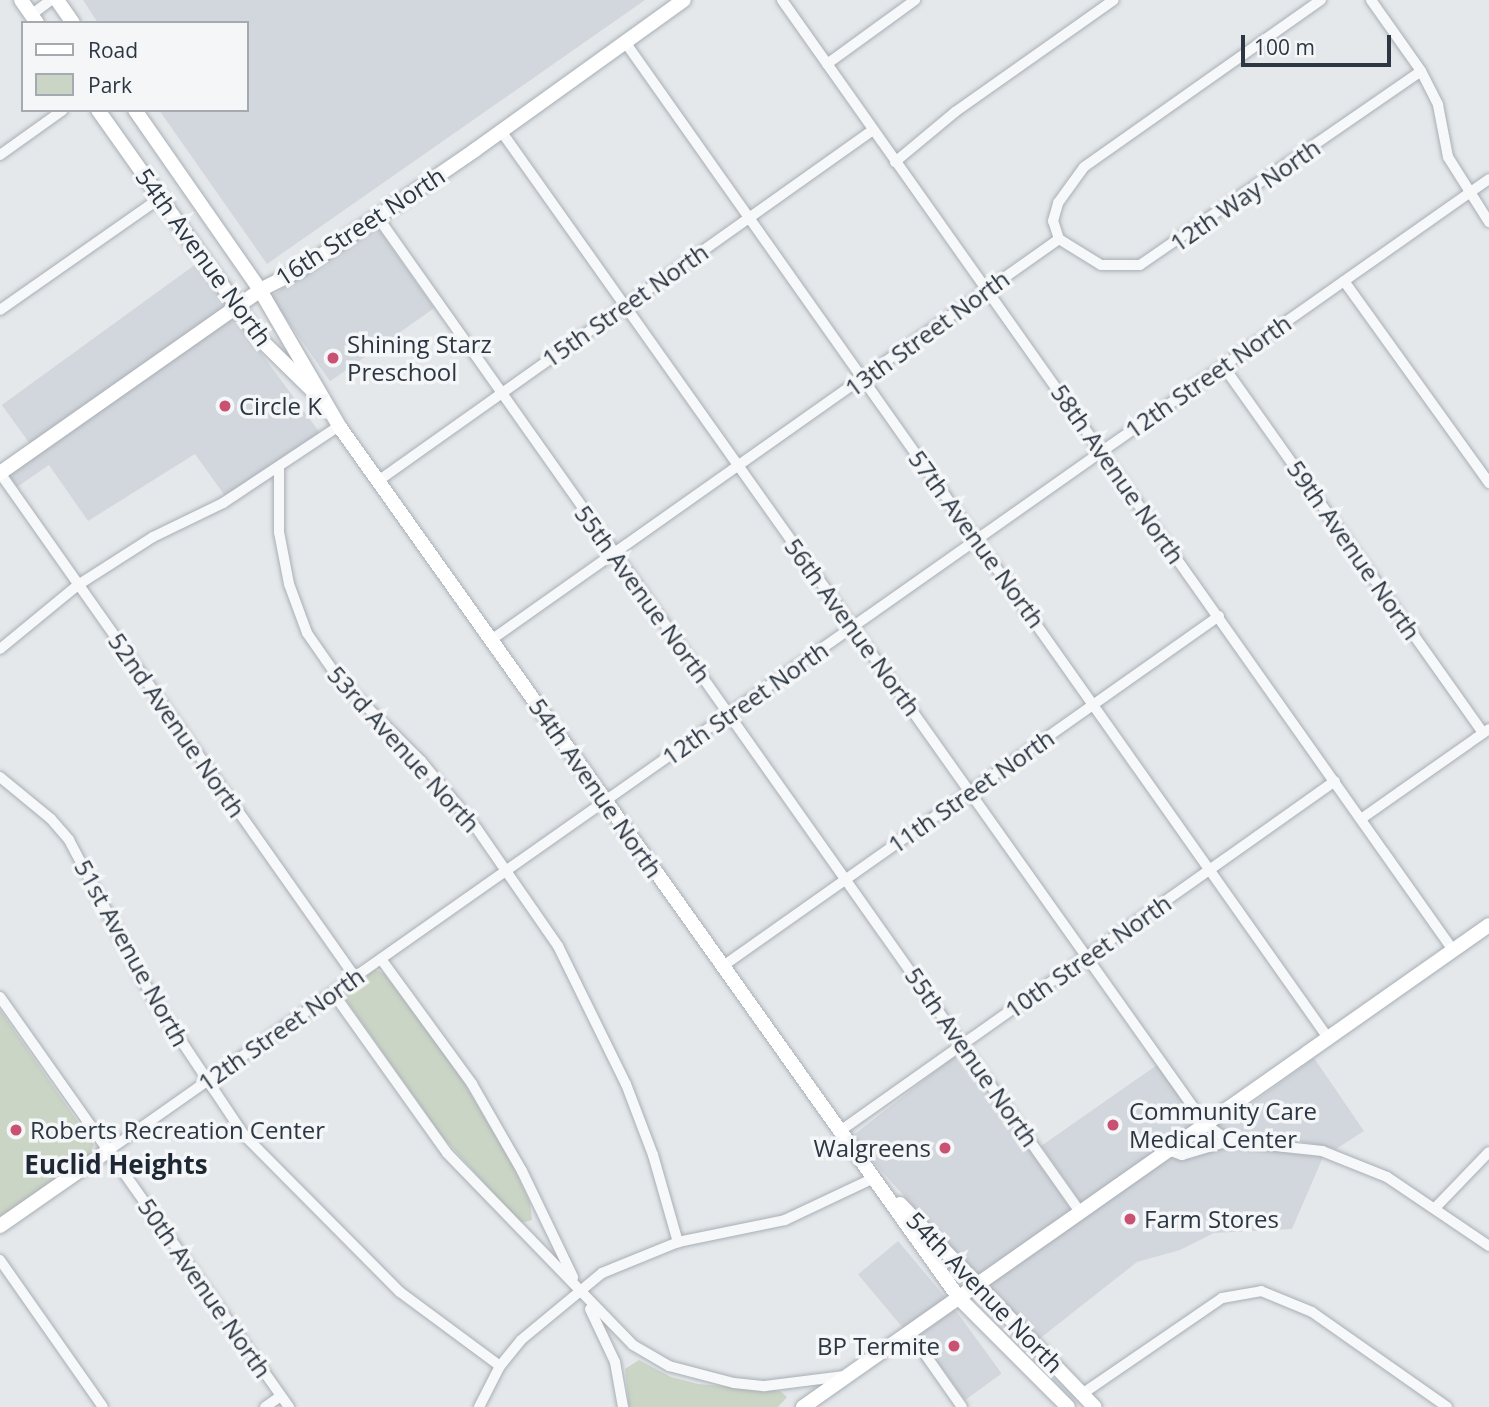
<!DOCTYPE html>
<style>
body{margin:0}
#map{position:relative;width:1489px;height:1407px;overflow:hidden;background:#e4e8eb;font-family:"Open Sans",sans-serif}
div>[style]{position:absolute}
.built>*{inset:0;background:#d2d7dd;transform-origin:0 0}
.green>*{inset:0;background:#cbd5c6}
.roads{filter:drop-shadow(0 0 2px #a9afb5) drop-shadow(0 0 2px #a9afb5)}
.street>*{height:10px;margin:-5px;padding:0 5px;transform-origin:5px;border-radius:5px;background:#f7f8fa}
.secondary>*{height:14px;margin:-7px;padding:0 7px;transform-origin:7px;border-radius:7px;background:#fff}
.dots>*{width:19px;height:19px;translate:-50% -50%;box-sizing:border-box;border:4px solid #f4f6f8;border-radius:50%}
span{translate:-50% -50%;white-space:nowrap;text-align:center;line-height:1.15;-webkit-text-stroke:7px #f4f6f8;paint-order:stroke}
.street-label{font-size:24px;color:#2c3743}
.poi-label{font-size:24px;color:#2c3743}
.left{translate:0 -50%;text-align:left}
.right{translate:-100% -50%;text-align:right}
.neighbourhood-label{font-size:26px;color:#1e2834;font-weight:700}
.legend{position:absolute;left:21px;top:21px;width:228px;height:91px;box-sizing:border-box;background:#f4f6f8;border:2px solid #a4aab0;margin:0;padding:9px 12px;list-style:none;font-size:21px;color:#2c3743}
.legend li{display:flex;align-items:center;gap:14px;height:35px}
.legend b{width:35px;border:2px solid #a4aab0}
.scale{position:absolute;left:1241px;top:35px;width:150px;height:32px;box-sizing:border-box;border:4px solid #2c3743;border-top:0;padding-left:9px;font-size:21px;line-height:24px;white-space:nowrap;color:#2c3743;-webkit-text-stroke:5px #f4f6f8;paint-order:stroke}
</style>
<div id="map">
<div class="built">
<div style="clip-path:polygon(83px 0,645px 0,267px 264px,159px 110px,247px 110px,247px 23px,98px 23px)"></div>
<div style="left:375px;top:224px;width:103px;height:127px;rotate:55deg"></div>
<div style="left:196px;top:264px;width:53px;height:240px;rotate:54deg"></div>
<div style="clip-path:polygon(233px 315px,320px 433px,225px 496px,195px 454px,88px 521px,49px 465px,17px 487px,8px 474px)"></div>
<div style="clip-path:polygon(960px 1052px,1072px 1211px,978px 1278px,851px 1137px)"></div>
<div style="clip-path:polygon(1314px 1058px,1364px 1131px,1336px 1149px,1288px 1139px,1232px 1135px,1214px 1124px,1231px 1119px)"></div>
<div style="left:1157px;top:1065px;width:70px;height:141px;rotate:55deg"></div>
<div style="clip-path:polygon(1231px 1146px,1323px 1157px,1292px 1229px,1214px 1233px,1180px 1250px,1137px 1262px,1038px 1340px,985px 1286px,1169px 1156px,1184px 1160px)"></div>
<div style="left:898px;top:1241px;width:76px;height:52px;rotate:50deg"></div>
<div style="left:954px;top:1308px;width:81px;height:45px;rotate:54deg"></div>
</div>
<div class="green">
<div style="clip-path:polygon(375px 970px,384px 973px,453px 1064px,511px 1162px,530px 1203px,532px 1220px,522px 1223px,514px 1216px,441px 1135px,346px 1000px,344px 993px)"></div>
<div style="clip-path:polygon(0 1010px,94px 1145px,88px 1156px,0 1217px)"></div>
<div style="clip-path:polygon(639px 1360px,671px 1377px,698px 1384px,780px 1391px,787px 1397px,778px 1407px,629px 1407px,625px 1369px)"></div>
</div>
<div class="roads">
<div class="street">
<div style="left:782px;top:0;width:1163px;rotate:54.77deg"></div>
<div style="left:1371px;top:0;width:87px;rotate:54.8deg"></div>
<div style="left:1421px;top:71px;width:38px;rotate:63deg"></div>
<div style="left:1438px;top:105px;width:53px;rotate:79.1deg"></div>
<div style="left:1448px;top:157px;width:77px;rotate:57.8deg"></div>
<div style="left:31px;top:15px;width:25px;rotate:-37deg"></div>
<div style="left:625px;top:42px;width:1219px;rotate:54.78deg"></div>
<div style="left:827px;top:64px;width:109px;rotate:-36deg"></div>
<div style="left:501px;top:131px;width:1217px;rotate:54.66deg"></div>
<div style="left:1205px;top:1124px;width:29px;rotate:35deg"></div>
<div style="left:0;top:155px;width:77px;rotate:-35.5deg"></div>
<div style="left:895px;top:162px;width:78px;rotate:-39.8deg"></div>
<div style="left:955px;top:112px;width:194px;rotate:-35.2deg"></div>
<div style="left:377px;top:216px;width:1219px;rotate:54.78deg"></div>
<div style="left:1059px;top:239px;width:49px;rotate:31.8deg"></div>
<div style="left:1101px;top:265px;width:39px"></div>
<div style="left:1140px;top:265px;width:341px;rotate:-34.6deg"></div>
<div style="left:1344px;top:281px;width:249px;rotate:54.3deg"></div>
<div style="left:0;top:310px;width:195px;rotate:-35deg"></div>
<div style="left:1224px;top:367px;width:448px;rotate:54.7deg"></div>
<div style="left:279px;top:469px;width:63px;rotate:90deg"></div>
<div style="left:279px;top:532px;width:53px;rotate:79.1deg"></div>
<div style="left:289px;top:584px;width:52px;rotate:69.8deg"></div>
<div style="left:307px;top:633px;width:56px;rotate:55.2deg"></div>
<div style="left:339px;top:679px;width:116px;rotate:45deg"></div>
<div style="left:421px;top:761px;width:88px;rotate:50.5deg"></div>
<div style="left:477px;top:829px;width:142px;rotate:55.3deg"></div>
<div style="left:558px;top:946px;width:154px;rotate:63.8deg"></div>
<div style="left:626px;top:1084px;width:76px;rotate:69.2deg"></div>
<div style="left:653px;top:1155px;width:91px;rotate:74deg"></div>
<div style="left:0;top:473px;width:616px;rotate:54.84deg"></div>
<div style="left:378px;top:481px;width:607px;rotate:-35.34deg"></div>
<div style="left:491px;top:640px;width:695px;rotate:-35.22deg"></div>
<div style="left:1059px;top:239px;width:19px;rotate:-108deg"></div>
<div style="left:1053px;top:221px;width:19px;rotate:-74deg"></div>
<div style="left:1058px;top:203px;width:44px;rotate:-54.2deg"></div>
<div style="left:1084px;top:167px;width:290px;rotate:-35.2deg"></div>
<div style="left:0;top:649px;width:101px;rotate:-39.4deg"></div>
<div style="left:78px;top:585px;width:89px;rotate:-32.6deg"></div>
<div style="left:153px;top:537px;width:78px;rotate:-25.9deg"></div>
<div style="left:223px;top:503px;width:139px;rotate:-33.6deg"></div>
<div style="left:0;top:777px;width:66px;rotate:39.5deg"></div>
<div style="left:51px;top:819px;width:28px;rotate:49deg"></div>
<div style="left:69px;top:840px;width:178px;rotate:62.1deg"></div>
<div style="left:152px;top:997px;width:166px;rotate:56.3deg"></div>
<div style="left:244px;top:1135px;width:221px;rotate:45.2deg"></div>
<div style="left:400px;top:1292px;width:124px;rotate:36.5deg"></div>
<div style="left:1361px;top:819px;width:156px;rotate:-35.1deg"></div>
<div style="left:381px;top:959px;width:155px;rotate:53.9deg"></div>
<div style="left:472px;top:1084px;width:100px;rotate:60.1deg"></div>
<div style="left:522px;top:1171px;width:118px;rotate:64.3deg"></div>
<div style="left:723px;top:966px;width:607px;rotate:-35.21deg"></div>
<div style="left:333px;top:993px;width:196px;rotate:54.5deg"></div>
<div style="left:447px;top:1153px;width:267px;rotate:45.9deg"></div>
<div style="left:633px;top:1345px;width:42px;rotate:30.3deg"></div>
<div style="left:669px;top:1366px;width:67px;rotate:14.7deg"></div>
<div style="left:734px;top:1383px;width:31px;rotate:6deg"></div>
<div style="left:765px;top:1386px;width:80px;rotate:-7.2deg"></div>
<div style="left:0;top:997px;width:502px;rotate:54.82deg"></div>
<div style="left:840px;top:1131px;width:606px;rotate:-35.26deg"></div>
<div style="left:109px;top:1150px;width:1687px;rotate:-35.13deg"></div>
<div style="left:1168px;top:1150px;width:15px;rotate:20deg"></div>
<div style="left:1182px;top:1155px;width:49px;rotate:-16.6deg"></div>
<div style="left:1229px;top:1141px;width:94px;rotate:6.1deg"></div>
<div style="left:1322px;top:1151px;width:70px;rotate:21.8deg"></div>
<div style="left:1387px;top:1177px;width:123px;rotate:34.1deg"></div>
<div style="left:1436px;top:1207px;width:76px;rotate:-46.1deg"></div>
<div style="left:0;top:1260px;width:179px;rotate:55deg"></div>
<div style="left:590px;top:1309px;width:59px;rotate:64.7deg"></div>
<div style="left:615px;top:1362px;width:46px;rotate:79.9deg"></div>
<div style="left:910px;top:1333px;width:90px;rotate:54.9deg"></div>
<div style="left:1082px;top:1394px;width:170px;rotate:-34.4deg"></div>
<div style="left:1222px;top:1298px;width:40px;rotate:-10deg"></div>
<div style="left:1261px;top:1291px;width:55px;rotate:22.4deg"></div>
<div style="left:1312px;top:1312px;width:165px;rotate:35.1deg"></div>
<div style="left:265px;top:1407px;width:19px;rotate:-35deg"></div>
<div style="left:479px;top:1407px;width:46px;rotate:-62.9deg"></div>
<div style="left:500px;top:1366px;width:33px;rotate:-51deg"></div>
<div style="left:521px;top:1340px;width:105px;rotate:-39.6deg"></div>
<div style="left:602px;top:1273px;width:82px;rotate:-22.2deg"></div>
<div style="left:678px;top:1242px;width:109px;rotate:-11.6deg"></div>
<div style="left:785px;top:1220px;width:98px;rotate:-25.3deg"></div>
</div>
<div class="secondary">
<div style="left:21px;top:0;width:28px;rotate:55deg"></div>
<div style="left:57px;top:0;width:28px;rotate:55deg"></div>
<div style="left:98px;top:110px;width:282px;rotate:54.7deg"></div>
<div style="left:261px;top:340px;width:76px;rotate:44.5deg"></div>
<div style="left:135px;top:110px;width:219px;rotate:55.2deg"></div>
<div style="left:260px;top:290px;width:157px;rotate:59.8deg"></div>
<div style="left:339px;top:426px;width:1070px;rotate:54.59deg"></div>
<div style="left:959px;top:1298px;width:154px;rotate:45deg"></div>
<div style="left:0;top:473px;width:318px;rotate:-35.1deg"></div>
<div style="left:260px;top:290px;width:45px;rotate:-26.6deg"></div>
<div style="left:300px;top:270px;width:212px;rotate:-34.4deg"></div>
<div style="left:475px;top:150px;width:257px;rotate:-35.7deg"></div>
<div style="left:900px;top:1204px;width:281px;rotate:46.2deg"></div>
<div style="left:0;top:1226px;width:133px;rotate:-34.9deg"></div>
<div style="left:803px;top:1407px;width:838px;rotate:-35.09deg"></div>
</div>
</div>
<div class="dots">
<div style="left:333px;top:358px;background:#c95172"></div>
<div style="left:225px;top:406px;background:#c95172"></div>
<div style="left:1113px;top:1125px;background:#c95172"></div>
<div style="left:16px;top:1130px;background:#c95172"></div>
<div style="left:945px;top:1148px;background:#c95172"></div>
<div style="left:1130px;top:1219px;background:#c95172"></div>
<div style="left:954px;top:1346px;background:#c95172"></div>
</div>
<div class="street-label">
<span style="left:1245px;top:195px;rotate:-35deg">12th Way North</span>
<span style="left:360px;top:226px;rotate:-33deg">16th Street North</span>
<span style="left:204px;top:257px;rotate:54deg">54th Avenue North</span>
<span style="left:625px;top:305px;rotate:-35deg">15th Street North</span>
<span style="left:927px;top:333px;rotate:-36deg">13th Street North</span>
<span style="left:1208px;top:376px;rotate:-35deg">12th Street North</span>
<span style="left:1118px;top:474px;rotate:55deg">58th Avenue North</span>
<span style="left:977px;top:539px;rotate:54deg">57th Avenue North</span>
<span style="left:1354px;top:550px;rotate:55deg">59th Avenue North</span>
<span style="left:643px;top:594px;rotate:54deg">55th Avenue North</span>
<span style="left:853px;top:627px;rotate:54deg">56th Avenue North</span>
<span style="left:745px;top:703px;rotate:-35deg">12th Street North</span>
<span style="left:177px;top:725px;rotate:55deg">52nd Avenue North</span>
<span style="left:404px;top:749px;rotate:48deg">53rd Avenue North</span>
<span style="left:596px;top:788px;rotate:55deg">54th Avenue North</span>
<span style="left:971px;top:791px;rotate:-35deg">11th Street North</span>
<span style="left:132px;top:953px;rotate:61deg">51st Avenue North</span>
<span style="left:1088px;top:956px;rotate:-35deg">10th Street North</span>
<span style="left:281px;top:1029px;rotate:-35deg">12th Street North</span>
<span style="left:972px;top:1057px;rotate:55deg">55th Avenue North</span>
<span style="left:205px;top:1288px;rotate:55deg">50th Avenue North</span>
<span style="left:985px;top:1292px;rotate:46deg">54th Avenue North</span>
</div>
<div class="poi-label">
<span class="left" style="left:347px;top:358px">Shining Starz<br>Preschool</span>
<span class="left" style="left:239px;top:406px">Circle K</span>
<span class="left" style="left:1129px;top:1125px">Community Care<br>Medical Center</span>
<span class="left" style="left:30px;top:1130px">Roberts Recreation Center</span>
<span class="right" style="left:931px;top:1148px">Walgreens</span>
<span class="left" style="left:1144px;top:1219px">Farm Stores</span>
<span class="right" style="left:940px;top:1346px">BP Termite</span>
</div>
<div class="neighbourhood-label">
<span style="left:116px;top:1165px">Euclid Heights</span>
</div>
<ul class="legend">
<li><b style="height:9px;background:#fff"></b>Road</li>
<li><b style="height:19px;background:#cbd5c6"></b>Park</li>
</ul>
<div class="scale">100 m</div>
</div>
